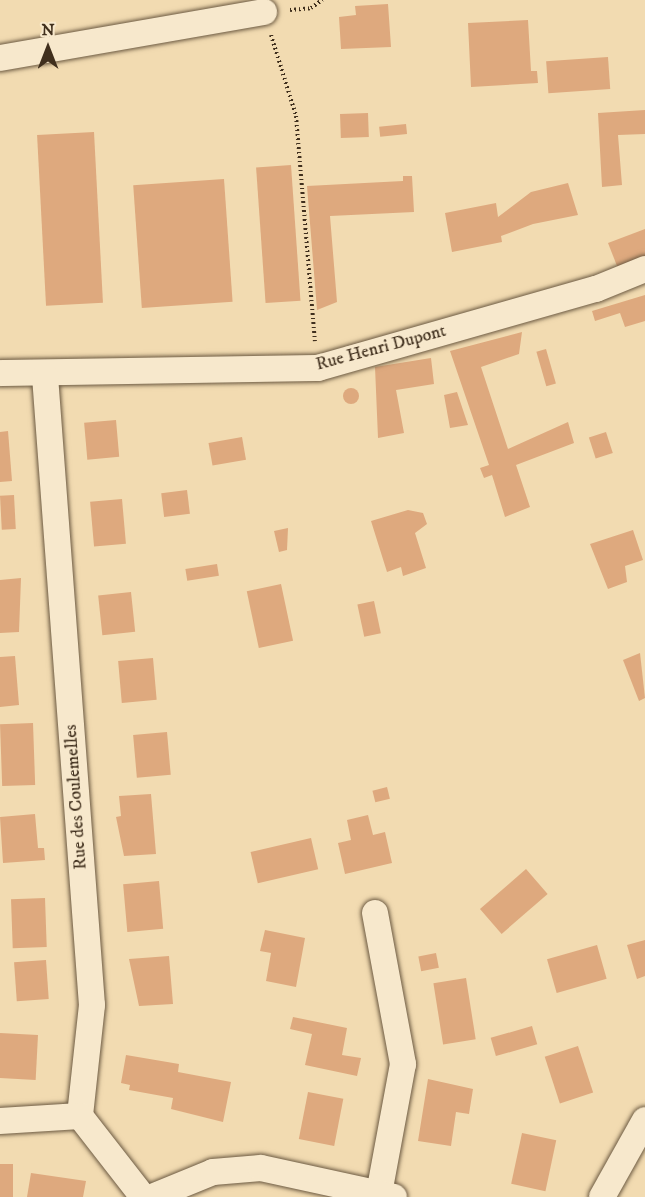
<!DOCTYPE html>
<style>
body{margin:0}
#map{position:relative;width:645px;height:1197px;overflow:hidden;background:#f2dbb1;font-family:"IM FELL DW Pica",serif}
div>[style]{position:absolute}
.building>*{inset:0;background:#dea97e;transform-origin:0 0}
.round{border-radius:50%}
.path>*{height:4px;margin-top:-2px;transform-origin:0;background:repeating-linear-gradient(90deg,#402f1d 0 1.5px,transparent 0 4.5px)}
.roads{filter:drop-shadow(0 0 2px #6c5a42) drop-shadow(0 0 2px #6c5a42)}
.minor>*{height:26px;margin:-13px;padding:0 13px;transform-origin:13px;border-radius:13px;background:#f7e8cc}
span{translate:-50% -50%;white-space:nowrap;text-align:center;line-height:1.15;-webkit-text-stroke:5px #f7e8cc;paint-order:stroke}
.street-label{font-size:18px;color:#402f1d}
.north{position:absolute;left:18px;top:18px;width:60px;height:60px;-webkit-text-stroke:4px #f7e8cc;paint-order:stroke;rotate:0deg;font-size:16px;font-weight:700;line-height:24px;text-align:center;color:#402f1d}
.north::after{content:'';display:block;margin:auto;width:21px;height:27px;background:#402f1d;clip-path:polygon(50% 0,100% 100%,50% 72%,0 100%)}
</style>
<div id="map">
<div class="building">
<div style="clip-path:polygon(388px 4px,391px 47px,341px 49px,339px 17px,356px 15px,355px 6px)"></div>
<div style="clip-path:polygon(528px 20px,531px 71px,537px 71px,538px 83px,471px 87px,468px 23px)"></div>
<div style="left:608px;top:57px;width:32px;height:62px;rotate:86deg"></div>
<div style="clip-path:polygon(645px 110px,645px 134px,618px 135px,622px 185px,602px 187px,598px 113px)"></div>
<div style="left:368px;top:113px;width:24px;height:28px;rotate:88deg"></div>
<div style="left:406px;top:124px;width:10px;height:27px;rotate:84deg"></div>
<div style="left:94px;top:132px;width:171px;height:57px;rotate:87deg"></div>
<div style="left:291px;top:165px;width:136px;height:35px;rotate:86deg"></div>
<div style="clip-path:polygon(403px 176px,412px 176px,414px 212px,330px 216px,337px 302px,317px 310px,307px 186px,403px 181px)"></div>
<div style="left:224px;top:179px;width:123px;height:91px;rotate:86deg"></div>
<div style="clip-path:polygon(568px 183px,578px 215px,533px 224px,501px 236px,502px 242px,452px 252px,445px 213px,496px 203px,498px 217px,531px 192px)"></div>
<div style="clip-path:polygon(645px 229px,645px 260px,619px 271px,608px 243px)"></div>
<div style="clip-path:polygon(645px 295px,645px 321px,625px 327px,620px 313px,595px 321px,592px 311px)"></div>
<div style="clip-path:polygon(522px 332px,519px 354px,481px 367px,508px 449px,568px 422px,574px 443px,516px 465px,530px 507px,505px 517px,492px 475px,484px 478px,480px 468px,489px 465px,450px 351px)"></div>
<div style="left:546px;top:349px;width:36px;height:10px;rotate:74deg"></div>
<div style="clip-path:polygon(431px 358px,434px 384px,396px 390px,404px 433px,378px 438px,375px 367px)"></div>
<div class="round" style="left:343px;top:388px;width:16px;height:16px"></div>
<div style="clip-path:polygon(457px 392px,468px 425px,450px 428px,444px 395px)"></div>
<div style="left:116px;top:420px;width:37px;height:32px;rotate:85deg"></div>
<div style="clip-path:polygon(8px 431px,12px 481px,0 482px,0 432px)"></div>
<div style="left:606px;top:432px;width:22px;height:18px;rotate:72deg"></div>
<div style="left:242px;top:437px;width:23px;height:34px;rotate:80deg"></div>
<div style="left:187px;top:490px;width:24px;height:26px;rotate:83deg"></div>
<div style="left:14px;top:495px;width:34px;height:14px;rotate:87deg"></div>
<div style="left:122px;top:499px;width:45px;height:32px;rotate:85deg"></div>
<div style="clip-path:polygon(408px 510px,423px 513px,427px 524px,415px 533px,426px 568px,403px 576px,401px 567px,387px 572px,371px 521px)"></div>
<div style="clip-path:polygon(288px 528px,287px 550px,279px 552px,274px 531px)"></div>
<div style="clip-path:polygon(633px 530px,643px 560px,625px 566px,627px 582px,608px 589px,590px 544px)"></div>
<div style="left:217px;top:564px;width:12px;height:32px;rotate:81deg"></div>
<div style="clip-path:polygon(21px 578px,19px 632px,0 633px,0 580px)"></div>
<div style="left:281px;top:584px;width:58px;height:35px;rotate:78deg"></div>
<div style="left:131px;top:592px;width:40px;height:33px;rotate:84deg"></div>
<div style="left:374px;top:601px;width:33px;height:17px;rotate:78deg"></div>
<div style="clip-path:polygon(640px 653px,645px 698px,639px 701px,623px 660px)"></div>
<div style="clip-path:polygon(15px 656px,19px 705px,0 707px,0 657px)"></div>
<div style="left:153px;top:658px;width:42px;height:35px;rotate:85deg"></div>
<div style="left:33px;top:723px;width:62px;height:33px;rotate:88deg"></div>
<div style="left:167px;top:732px;width:43px;height:34px;rotate:85deg"></div>
<div style="left:387px;top:787px;width:12px;height:15px;rotate:76deg"></div>
<div style="clip-path:polygon(151px 794px,156px 854px,124px 856px,116px 817px,121px 816px,119px 796px)"></div>
<div style="clip-path:polygon(35px 814px,38px 848px,44px 848px,45px 860px,3px 863px,0 817px)"></div>
<div style="clip-path:polygon(368px 815px,373px 835px,385px 832px,392px 863px,345px 874px,338px 843px,351px 840px,347px 820px)"></div>
<div style="left:311px;top:838px;width:32px;height:62px;rotate:77deg"></div>
<div style="left:526px;top:869px;width:33px;height:61px;rotate:49deg"></div>
<div style="left:159px;top:881px;width:48px;height:36px;rotate:85deg"></div>
<div style="left:45px;top:898px;width:49px;height:34px;rotate:88deg"></div>
<div style="clip-path:polygon(265px 930px,305px 938px,296px 987px,266px 981px,271px 953px,260px 951px)"></div>
<div style="clip-path:polygon(645px 940px,645px 976px,637px 979px,627px 945px)"></div>
<div style="left:597px;top:945px;width:35px;height:52px;rotate:74deg"></div>
<div style="left:436px;top:953px;width:15px;height:18px;rotate:79deg"></div>
<div style="clip-path:polygon(169px 956px,173px 1004px,139px 1006px,129px 959px)"></div>
<div style="left:46px;top:960px;width:39px;height:32px;rotate:86deg"></div>
<div style="left:466px;top:978px;width:62px;height:33px;rotate:81deg"></div>
<div style="clip-path:polygon(293px 1017px,347px 1028px,342px 1055px,361px 1058px,357px 1076px,305px 1065px,312px 1034px,290px 1029px)"></div>
<div style="left:532px;top:1026px;width:19px;height:43px;rotate:74deg"></div>
<div style="left:38px;top:1035px;width:45px;height:38px;rotate:93deg"></div>
<div style="left:578px;top:1046px;width:49px;height:35px;rotate:72deg"></div>
<div style="clip-path:polygon(126px 1055px,179px 1064px,178px 1072px,231px 1082px,223px 1122px,171px 1109px,173px 1098px,129px 1090px,130px 1085px,121px 1083px)"></div>
<div style="clip-path:polygon(428px 1079px,473px 1089px,469px 1114px,456px 1112px,451px 1146px,418px 1141px)"></div>
<div style="left:308px;top:1092px;width:36px;height:48px;rotate:11deg"></div>
<div style="left:522px;top:1133px;width:35px;height:52px;rotate:12deg"></div>
<div style="left:0;top:1164px;width:13px;height:33px"></div>
<div style="clip-path:polygon(31px 1173px,86px 1181px,83px 1197px,27px 1197px)"></div>
</div>
<div class="path">
<div style="left:290px;top:10px;width:21px;rotate:-5deg"></div>
<div style="left:311px;top:8px;width:14px;rotate:-36deg"></div>
<div style="left:271px;top:35px;width:85px;rotate:72.8deg"></div>
<div style="left:296px;top:116px;width:226px;rotate:85.2deg"></div>
</div>
<div class="roads">
<div class="minor">
<div style="left:0;top:58px;width:268px;rotate:-9.9deg"></div>
<div style="left:0;top:373px;width:318px;rotate:-0.9deg"></div>
<div style="left:318px;top:368px;width:289px;rotate:-15.9deg"></div>
<div style="left:596px;top:289px;width:53px;rotate:-22.2deg"></div>
<div style="left:45px;top:376px;width:631px;rotate:85.73deg"></div>
<div style="left:92px;top:1005px;width:112px;rotate:96.2deg"></div>
<div style="left:80px;top:1116px;width:103px;rotate:52.1deg"></div>
<div style="left:375px;top:913px;width:154px;rotate:79.5deg"></div>
<div style="left:403px;top:1064px;width:132px;rotate:100.5deg"></div>
<div style="left:0;top:1121px;width:80px;rotate:-3.6deg"></div>
<div style="left:152px;top:1197px;width:66px;rotate:-22.3deg"></div>
<div style="left:213px;top:1172px;width:48px;rotate:-4.8deg"></div>
<div style="left:261px;top:1168px;width:136px;rotate:12.3deg"></div>
<div style="left:602px;top:1197px;width:88px;rotate:-60.8deg"></div>
</div>
</div>
<div class="street-label">
<span style="left:381px;top:348px;rotate:-15deg">Rue Henri Dupont</span>
<span style="left:76px;top:797px;rotate:-94deg">Rue des Coulemelles</span>
</div>
<div class="north">N</div>
</div>
